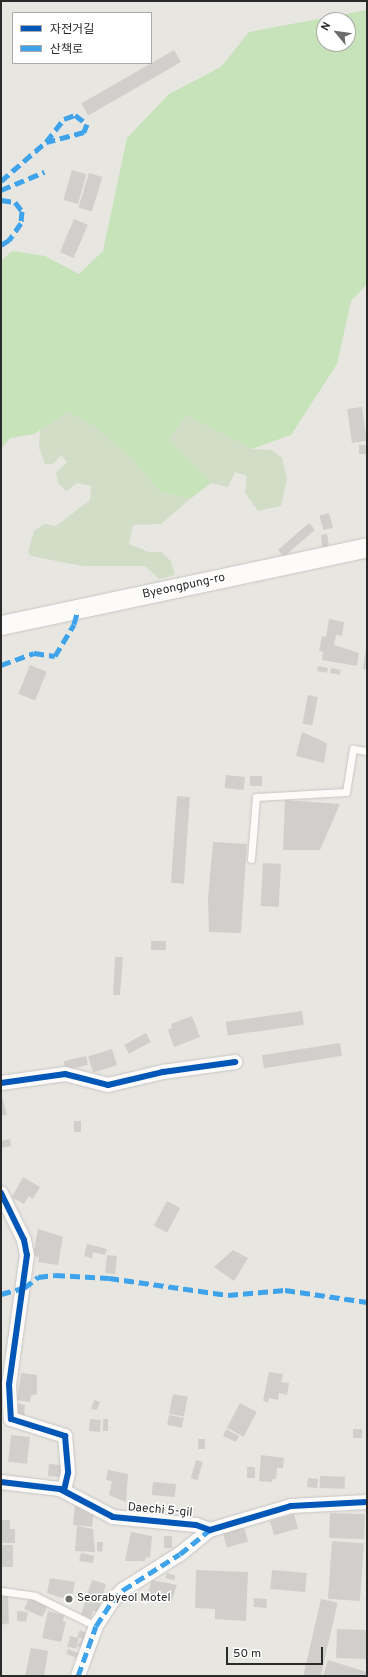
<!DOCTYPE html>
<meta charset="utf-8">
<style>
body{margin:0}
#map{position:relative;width:368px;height:1677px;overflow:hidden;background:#e8e6e0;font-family:Overpass,"Noto Sans KR",sans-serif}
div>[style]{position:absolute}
.green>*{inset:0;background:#c6e3ba}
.cemetery>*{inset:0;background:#d2ddc8}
.building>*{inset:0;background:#d1cfcb;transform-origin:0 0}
.roads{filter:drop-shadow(0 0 1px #c6c5c5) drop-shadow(0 0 1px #c6c5c5)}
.lane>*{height:7px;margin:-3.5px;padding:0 3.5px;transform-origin:3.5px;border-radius:3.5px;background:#fcfbfa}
.street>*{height:14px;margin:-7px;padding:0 7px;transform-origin:7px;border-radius:7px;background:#fcfbfa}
.secondary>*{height:19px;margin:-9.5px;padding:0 9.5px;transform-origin:9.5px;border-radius:9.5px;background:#fcfbfa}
.quiet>*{height:5px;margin-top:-2.5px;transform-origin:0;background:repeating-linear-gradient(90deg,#3ea3eb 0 10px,transparent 0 15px)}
.cycleway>*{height:6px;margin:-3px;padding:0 3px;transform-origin:3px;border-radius:3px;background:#0057b8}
.dots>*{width:11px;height:11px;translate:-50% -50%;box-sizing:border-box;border:2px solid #fff;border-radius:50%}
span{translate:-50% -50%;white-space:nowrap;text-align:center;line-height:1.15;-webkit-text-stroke:3px #fff;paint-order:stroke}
.street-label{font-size:12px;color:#2a2a2a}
.poi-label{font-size:12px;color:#2a2a2a}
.left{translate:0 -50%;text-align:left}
.frame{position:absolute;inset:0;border:2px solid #2a2a2a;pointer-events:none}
.legend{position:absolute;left:12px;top:12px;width:140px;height:52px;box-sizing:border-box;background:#fff;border:1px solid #aaa;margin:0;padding:5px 7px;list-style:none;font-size:12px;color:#2a2a2a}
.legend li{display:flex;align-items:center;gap:8px;height:20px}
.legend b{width:20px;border:1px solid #aaa}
.north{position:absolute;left:316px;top:12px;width:40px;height:40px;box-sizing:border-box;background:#fff;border:1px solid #aaa;border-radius:50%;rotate:299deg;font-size:11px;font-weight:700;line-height:16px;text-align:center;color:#2a2a2a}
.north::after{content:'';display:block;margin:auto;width:14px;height:18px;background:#6c6c6a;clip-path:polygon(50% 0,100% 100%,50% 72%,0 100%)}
.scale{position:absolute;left:226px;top:1647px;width:97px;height:18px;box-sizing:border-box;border:2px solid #2a2a2a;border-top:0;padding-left:5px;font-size:12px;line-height:14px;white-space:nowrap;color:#2a2a2a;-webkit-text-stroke:3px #fff;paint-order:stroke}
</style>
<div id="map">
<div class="green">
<div style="clip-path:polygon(evenodd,367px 10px,367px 284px,351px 301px,337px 364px,291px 435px,252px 449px,186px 415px,169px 440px,211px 483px,190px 499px,160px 492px,131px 458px,68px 412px,34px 434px,10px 438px,1px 449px,1px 261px,12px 251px,45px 256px,79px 274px,103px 251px,127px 138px,169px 94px,221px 67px,249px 32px,367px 10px,324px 20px,348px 20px,348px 44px,324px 44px,324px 20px)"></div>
</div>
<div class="cemetery">
<div style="clip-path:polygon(68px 412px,95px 426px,131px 458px,160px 492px,190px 499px,161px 524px,133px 525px,129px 544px,149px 552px,161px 552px,171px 561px,175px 575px,159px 579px,145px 566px,82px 566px,31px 556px,28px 552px,34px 531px,44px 524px,56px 526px,90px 500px,91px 486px,77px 483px,66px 491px,58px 483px,56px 473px,67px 462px,61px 455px,53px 464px,45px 464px,39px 448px,40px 430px)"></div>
<div style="clip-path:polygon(186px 415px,252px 449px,272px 450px,282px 458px,287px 479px,281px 506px,258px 511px,245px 493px,247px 476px,235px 472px,228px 487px,211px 483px,169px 440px)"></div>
</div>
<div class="building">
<div style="left:174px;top:50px;width:14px;height:107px;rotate:60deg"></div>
<div style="left:72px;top:170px;width:15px;height:31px;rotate:16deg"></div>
<div style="left:89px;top:173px;width:14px;height:36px;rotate:17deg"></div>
<div style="left:74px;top:219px;width:15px;height:36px;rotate:23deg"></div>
<div style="left:362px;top:407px;width:34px;height:15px;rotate:82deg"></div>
<div style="left:359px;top:445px;width:8px;height:9px"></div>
<div style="left:329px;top:513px;width:15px;height:10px;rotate:74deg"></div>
<div style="left:309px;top:523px;width:9px;height:41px;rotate:49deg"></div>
<div style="clip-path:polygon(327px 534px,329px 546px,322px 548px,321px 535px)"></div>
<div style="clip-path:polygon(329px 619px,344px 622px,342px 636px,336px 635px,334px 645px,359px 653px,357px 666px,322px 660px,323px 652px,319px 651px,322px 636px,326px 637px)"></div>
<div style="clip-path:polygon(366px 648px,367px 648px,367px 669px,363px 669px)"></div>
<div style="left:30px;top:665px;width:18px;height:31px;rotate:22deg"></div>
<div style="left:318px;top:666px;width:10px;height:5px;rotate:11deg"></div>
<div style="left:331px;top:668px;width:10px;height:5px;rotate:11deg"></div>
<div style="left:308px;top:695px;width:10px;height:29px;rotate:11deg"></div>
<div style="clip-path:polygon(302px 732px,327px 743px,324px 763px,296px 756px)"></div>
<div style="left:226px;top:775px;width:19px;height:13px;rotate:6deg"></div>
<div style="left:250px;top:776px;width:12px;height:10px"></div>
<div style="left:177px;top:796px;width:13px;height:87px;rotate:4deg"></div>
<div style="clip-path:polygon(285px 800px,340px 804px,320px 850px,283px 850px)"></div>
<div style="clip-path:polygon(213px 842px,247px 844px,241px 933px,209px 932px,208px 899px)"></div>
<div style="left:263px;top:863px;width:18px;height:43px;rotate:3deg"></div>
<div style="left:151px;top:941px;width:15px;height:9px"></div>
<div style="clip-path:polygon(115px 957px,123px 957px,120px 995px,113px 995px)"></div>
<div style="left:302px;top:1011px;width:14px;height:77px;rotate:82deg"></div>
<div style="clip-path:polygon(192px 1016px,200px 1037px,174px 1047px,168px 1030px,172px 1028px,171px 1024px)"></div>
<div style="left:146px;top:1033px;width:10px;height:25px;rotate:61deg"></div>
<div style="left:340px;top:1043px;width:13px;height:79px;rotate:81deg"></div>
<div style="left:112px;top:1049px;width:17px;height:25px;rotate:73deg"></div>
<div style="left:86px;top:1056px;width:9px;height:23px;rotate:77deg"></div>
<div style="clip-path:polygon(1px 1093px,7px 1115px,1px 1116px)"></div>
<div style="left:74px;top:1121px;width:7px;height:11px"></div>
<div style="clip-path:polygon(10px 1139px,11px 1146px,1px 1148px,1px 1141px)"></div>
<div style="clip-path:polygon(23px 1177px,40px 1187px,33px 1199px,29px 1196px,24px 1204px,12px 1197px)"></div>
<div style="left:167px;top:1201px;width:15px;height:28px;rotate:28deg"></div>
<div style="clip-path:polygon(38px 1229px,63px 1237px,58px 1265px,38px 1262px,39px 1257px,33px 1256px)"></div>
<div style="clip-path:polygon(87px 1244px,107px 1249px,105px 1255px,93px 1252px,92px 1258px,84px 1256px)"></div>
<div style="clip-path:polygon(233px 1250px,248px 1258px,234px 1281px,214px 1267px)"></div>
<div style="left:107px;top:1255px;width:10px;height:18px;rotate:6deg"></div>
<div style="clip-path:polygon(269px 1372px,283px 1374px,281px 1382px,289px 1383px,287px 1395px,279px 1393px,278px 1400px,269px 1398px,268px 1402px,263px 1401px)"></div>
<div style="clip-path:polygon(21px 1373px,37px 1375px,37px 1394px,31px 1396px,30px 1402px,17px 1400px)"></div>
<div style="left:173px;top:1394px;width:15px;height:20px;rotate:11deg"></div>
<div style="clip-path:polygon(94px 1400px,100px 1402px,97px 1410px,91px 1409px)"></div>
<div style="clip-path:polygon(16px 1403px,25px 1405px,24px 1419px,16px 1415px)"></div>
<div style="left:240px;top:1403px;width:19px;height:28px;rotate:28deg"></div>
<div style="left:169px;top:1415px;width:15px;height:10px;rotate:11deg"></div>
<div style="left:90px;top:1419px;width:11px;height:12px;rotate:5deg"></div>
<div style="left:103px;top:1419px;width:5px;height:12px"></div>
<div style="clip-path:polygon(226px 1429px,239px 1436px,236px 1442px,223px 1436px)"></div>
<div style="left:353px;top:1429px;width:9px;height:9px"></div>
<div style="left:11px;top:1435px;width:19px;height:27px;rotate:6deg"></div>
<div style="left:198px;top:1439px;width:7px;height:10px"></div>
<div style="clip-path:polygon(261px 1455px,284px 1458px,283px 1468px,277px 1468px,276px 1479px,273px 1479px,272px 1482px,259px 1481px)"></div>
<div style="left:196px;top:1460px;width:7px;height:19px;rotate:16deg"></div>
<div style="left:49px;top:1464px;width:12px;height:12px;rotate:5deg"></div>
<div style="left:247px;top:1467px;width:8px;height:11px"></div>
<div style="clip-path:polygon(108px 1470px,128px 1474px,126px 1502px,109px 1495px,112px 1481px,106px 1480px)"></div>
<div style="left:320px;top:1476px;width:25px;height:12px;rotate:2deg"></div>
<div style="left:308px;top:1478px;width:10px;height:9px;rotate:6deg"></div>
<div style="left:153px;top:1482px;width:23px;height:13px;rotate:5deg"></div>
<div style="clip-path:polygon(78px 1505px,94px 1513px,92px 1527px,73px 1525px,75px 1506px)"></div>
<div style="left:330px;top:1513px;width:35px;height:25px;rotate:2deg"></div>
<div style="left:294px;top:1514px;width:15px;height:25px;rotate:74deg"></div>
<div style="clip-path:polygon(1px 1520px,10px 1520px,10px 1529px,15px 1529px,15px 1543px,1px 1543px)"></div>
<div style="clip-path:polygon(77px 1526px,93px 1529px,95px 1552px,75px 1551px)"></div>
<div style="left:244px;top:1527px;width:15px;height:22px;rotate:74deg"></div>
<div style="clip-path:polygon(131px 1532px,152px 1536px,150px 1558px,146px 1557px,145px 1561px,125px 1561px)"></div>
<div style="left:164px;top:1536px;width:8px;height:12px"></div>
<div style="left:332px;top:1541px;width:32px;height:58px;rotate:4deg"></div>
<div style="clip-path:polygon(97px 1542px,103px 1542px,102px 1552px,97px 1551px)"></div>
<div style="left:1px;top:1545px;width:12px;height:22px"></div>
<div style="clip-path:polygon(81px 1553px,94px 1556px,93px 1563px,79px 1561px)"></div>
<div style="clip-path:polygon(196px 1570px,248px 1572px,246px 1621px,215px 1619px,215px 1609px,195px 1608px)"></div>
<div style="left:272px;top:1570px;width:35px;height:19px;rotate:5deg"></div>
<div style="left:167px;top:1573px;width:9px;height:5px;rotate:18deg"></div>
<div style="clip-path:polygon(50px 1578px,75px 1582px,71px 1601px,47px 1593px)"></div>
<div style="clip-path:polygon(92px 1580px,106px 1584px,98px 1612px,93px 1611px,91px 1618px,81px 1615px)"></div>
<div style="clip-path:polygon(152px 1580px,177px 1585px,171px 1603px,147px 1595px)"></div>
<div style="clip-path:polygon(8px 1595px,9px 1623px,1px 1625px,1px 1596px)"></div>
<div style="left:29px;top:1598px;width:20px;height:12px;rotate:24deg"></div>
<div style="left:254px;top:1598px;width:13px;height:9px;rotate:4deg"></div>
<div style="left:321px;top:1599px;width:17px;height:80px;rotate:13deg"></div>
<div style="clip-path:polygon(17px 1611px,28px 1612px,26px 1622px,17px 1621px)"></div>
<div style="clip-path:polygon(48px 1611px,64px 1615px,63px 1621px,66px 1622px,61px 1642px,42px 1638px)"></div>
<div style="left:337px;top:1629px;width:30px;height:29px;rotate:2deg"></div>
<div style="clip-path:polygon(80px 1630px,88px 1634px,81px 1648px,77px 1646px,82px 1639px,77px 1637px)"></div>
<div style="left:70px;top:1636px;width:9px;height:11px;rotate:13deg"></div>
<div style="clip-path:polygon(31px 1648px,48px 1651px,44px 1676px,25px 1676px)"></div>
<div style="left:68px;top:1649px;width:11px;height:5px;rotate:22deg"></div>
<div style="clip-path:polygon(328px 1660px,367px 1672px,367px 1676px,323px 1676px)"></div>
</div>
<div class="roads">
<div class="lane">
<div style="left:251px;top:859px;width:62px;rotate:-85.4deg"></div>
<div style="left:256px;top:797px;width:90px;rotate:-3.2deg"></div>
<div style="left:346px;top:792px;width:44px;rotate:-80.8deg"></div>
<div style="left:353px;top:749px;width:14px;rotate:8deg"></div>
<div style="left:1px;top:1591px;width:34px;rotate:8deg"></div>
<div style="left:35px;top:1596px;width:68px;rotate:26.2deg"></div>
</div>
<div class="street">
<div style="left:1px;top:1083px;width:65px;rotate:-8deg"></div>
<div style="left:65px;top:1074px;width:44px;rotate:14.3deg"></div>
<div style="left:108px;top:1085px;width:57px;rotate:-13.3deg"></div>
<div style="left:163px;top:1072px;width:73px;rotate:-7.9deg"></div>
<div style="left:1px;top:1193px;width:52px;rotate:63.9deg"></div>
<div style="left:24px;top:1240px;width:15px;rotate:79deg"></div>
<div style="left:27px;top:1255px;width:130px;rotate:97.9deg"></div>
<div style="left:9px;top:1384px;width:35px;rotate:87deg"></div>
<div style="left:11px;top:1419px;width:57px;rotate:17.5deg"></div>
<div style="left:65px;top:1436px;width:37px;rotate:85deg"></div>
<div style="left:68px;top:1473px;width:18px;rotate:103deg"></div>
<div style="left:1px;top:1482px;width:59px;rotate:6.8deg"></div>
<div style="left:60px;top:1489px;width:60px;rotate:27.8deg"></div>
<div style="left:113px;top:1517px;width:83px;rotate:5.5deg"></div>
<div style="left:196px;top:1525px;width:15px;rotate:20deg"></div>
<div style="left:210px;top:1530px;width:84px;rotate:-16.5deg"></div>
<div style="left:291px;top:1506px;width:76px;rotate:-3deg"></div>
<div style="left:78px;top:1676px;width:53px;rotate:-70.2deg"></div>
<div style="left:96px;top:1626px;width:30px;rotate:-57deg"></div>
<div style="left:112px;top:1601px;width:16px;rotate:-45deg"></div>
<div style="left:123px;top:1590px;width:67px;rotate:-32.3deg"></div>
<div style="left:180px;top:1554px;width:38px;rotate:-39deg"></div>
</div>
<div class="secondary">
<div style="left:1px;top:625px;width:374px;rotate:-12deg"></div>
</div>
</div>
<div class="quiet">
<div style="left:1px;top:181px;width:60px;rotate:-40.9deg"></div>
<div style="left:46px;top:142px;width:29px;rotate:-52deg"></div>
<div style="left:64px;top:119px;width:12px;rotate:-20deg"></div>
<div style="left:75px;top:115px;width:15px;rotate:37deg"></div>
<div style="left:87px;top:124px;width:9px;rotate:111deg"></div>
<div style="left:84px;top:132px;width:39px;rotate:165deg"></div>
<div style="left:1px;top:190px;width:47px;rotate:-22.7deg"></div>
<div style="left:1px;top:200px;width:14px;rotate:8deg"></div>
<div style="left:15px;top:202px;width:11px;rotate:52deg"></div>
<div style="left:22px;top:211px;width:12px;rotate:95deg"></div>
<div style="left:21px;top:223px;width:21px;rotate:125deg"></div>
<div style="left:9px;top:240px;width:9px;rotate:148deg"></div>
<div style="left:1px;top:665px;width:35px;rotate:-20deg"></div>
<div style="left:34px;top:653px;width:21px;rotate:8deg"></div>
<div style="left:55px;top:656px;width:37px;rotate:-59deg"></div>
<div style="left:74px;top:624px;width:15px;rotate:-74deg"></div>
<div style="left:1px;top:1294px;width:24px;rotate:-15deg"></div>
<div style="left:24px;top:1288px;width:18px;rotate:-38deg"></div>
<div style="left:38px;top:1277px;width:17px;rotate:-7deg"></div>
<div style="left:55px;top:1275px;width:54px;rotate:3.2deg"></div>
<div style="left:109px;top:1278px;width:120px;rotate:8.1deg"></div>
<div style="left:228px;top:1295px;width:57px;rotate:-5deg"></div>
<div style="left:285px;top:1290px;width:83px;rotate:8.3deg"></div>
<div style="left:78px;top:1676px;width:53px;rotate:-70.2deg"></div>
<div style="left:96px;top:1626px;width:30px;rotate:-57deg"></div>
<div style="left:112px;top:1601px;width:16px;rotate:-45deg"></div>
<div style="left:123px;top:1590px;width:67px;rotate:-32.3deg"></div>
<div style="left:180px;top:1554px;width:38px;rotate:-39deg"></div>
</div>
<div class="cycleway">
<div style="left:1px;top:1083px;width:65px;rotate:-8deg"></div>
<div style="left:65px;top:1074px;width:44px;rotate:14.3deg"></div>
<div style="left:108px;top:1085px;width:57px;rotate:-13.3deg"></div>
<div style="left:163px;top:1072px;width:73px;rotate:-7.9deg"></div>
<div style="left:1px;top:1193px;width:52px;rotate:63.9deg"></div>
<div style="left:24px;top:1240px;width:15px;rotate:79deg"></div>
<div style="left:27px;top:1255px;width:130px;rotate:97.9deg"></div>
<div style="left:9px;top:1384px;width:35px;rotate:87deg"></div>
<div style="left:11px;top:1419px;width:57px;rotate:17.5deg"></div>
<div style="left:65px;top:1436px;width:37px;rotate:85deg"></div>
<div style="left:68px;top:1473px;width:18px;rotate:103deg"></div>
<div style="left:1px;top:1482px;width:59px;rotate:6.8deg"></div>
<div style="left:60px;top:1489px;width:60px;rotate:27.8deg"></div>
<div style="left:113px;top:1517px;width:83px;rotate:5.5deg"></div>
<div style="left:196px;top:1525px;width:15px;rotate:20deg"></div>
<div style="left:210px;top:1530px;width:84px;rotate:-16.5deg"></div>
<div style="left:291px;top:1506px;width:76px;rotate:-3deg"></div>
</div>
<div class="dots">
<div style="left:69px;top:1599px;background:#6c6c6a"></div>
</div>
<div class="street-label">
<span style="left:184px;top:587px;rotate:-12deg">Byeongpung-ro</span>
<span style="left:160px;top:1511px;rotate:5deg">Daechi 5-gil</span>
</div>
<div class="poi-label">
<span class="left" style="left:77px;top:1599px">Seorabyeol Motel</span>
</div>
<div class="frame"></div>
<ul class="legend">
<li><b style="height:5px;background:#0057b8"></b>자전거길</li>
<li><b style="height:5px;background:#3ea3eb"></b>산책로</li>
</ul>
<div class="north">N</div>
<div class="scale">50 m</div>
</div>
